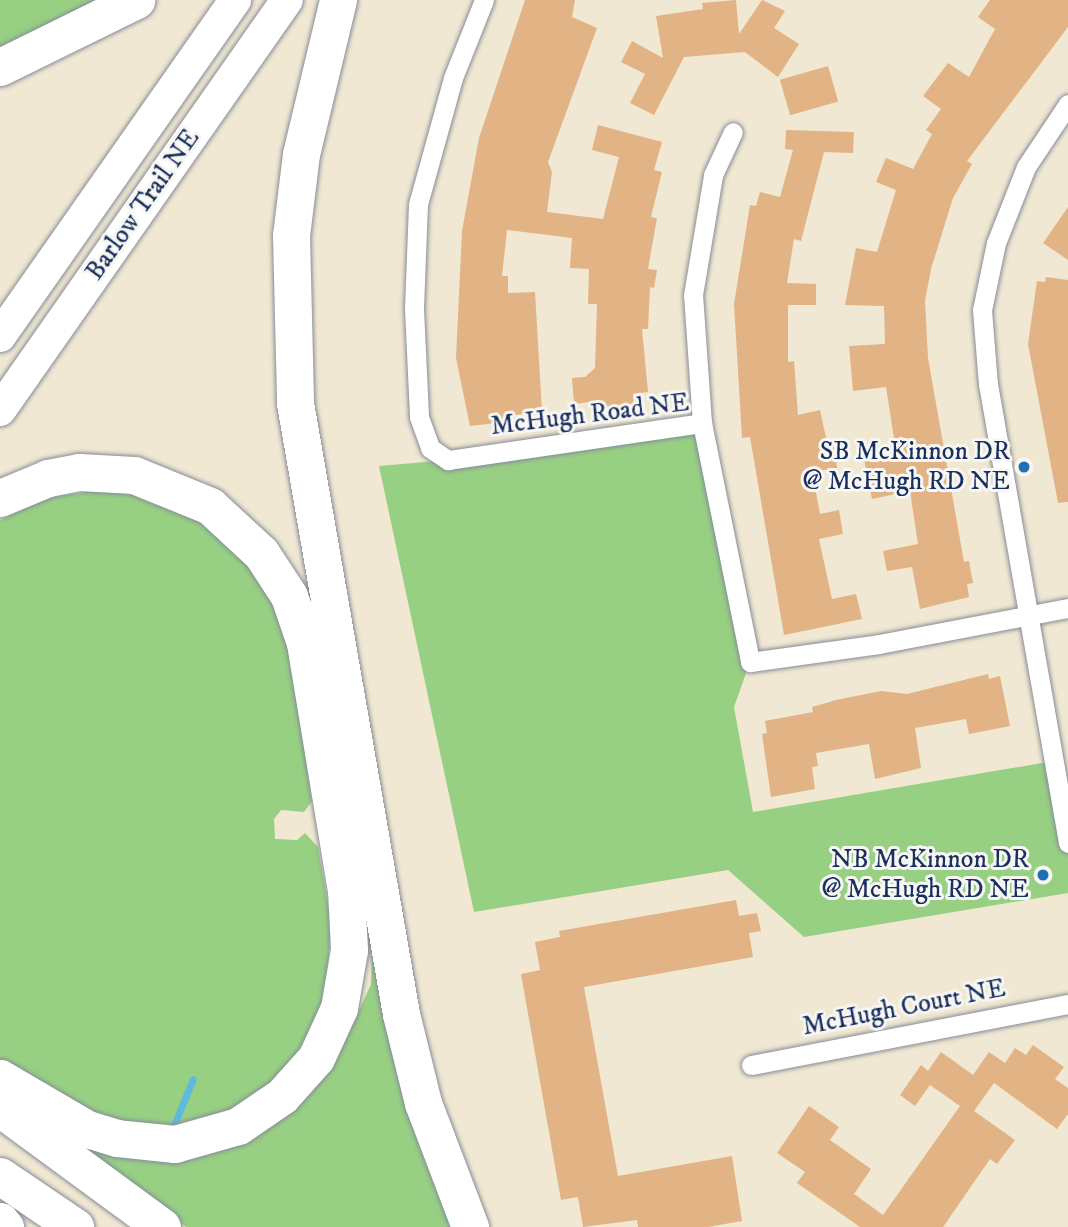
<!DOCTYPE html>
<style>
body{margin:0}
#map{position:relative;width:1068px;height:1227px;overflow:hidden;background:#f0e8d2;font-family:"IM FELL DW Pica",serif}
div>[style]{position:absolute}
.green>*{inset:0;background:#97d083}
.stream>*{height:7px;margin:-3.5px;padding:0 3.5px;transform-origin:3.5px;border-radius:3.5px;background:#60badd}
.building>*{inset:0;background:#e1b385;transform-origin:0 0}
.roads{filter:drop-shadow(0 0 2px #868c98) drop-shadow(0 0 2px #868c98)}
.street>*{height:19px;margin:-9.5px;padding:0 9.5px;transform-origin:9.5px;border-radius:9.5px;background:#fff}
.primary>*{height:32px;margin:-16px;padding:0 16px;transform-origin:16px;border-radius:16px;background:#fff}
.highway>*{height:37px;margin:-18.5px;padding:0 18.5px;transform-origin:18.5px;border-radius:18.5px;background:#fff}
.dots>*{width:19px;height:19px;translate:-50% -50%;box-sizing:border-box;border:4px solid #f6f6f2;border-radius:50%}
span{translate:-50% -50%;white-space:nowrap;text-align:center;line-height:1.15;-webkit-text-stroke:6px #f6f6f2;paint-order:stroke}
.street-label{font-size:26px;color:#1b2f5e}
.poi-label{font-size:26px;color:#1b2f5e}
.right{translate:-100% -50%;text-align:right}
</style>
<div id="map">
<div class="green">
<div style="clip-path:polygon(0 0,99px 0,0 48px)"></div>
<div style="clip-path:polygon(702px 423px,750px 662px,734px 707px,753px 812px,1054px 761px,1068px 843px,1068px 893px,804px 937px,728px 870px,474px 912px,379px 466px,448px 460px)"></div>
<div style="clip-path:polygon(115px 488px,174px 505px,210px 527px,255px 571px,286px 628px,312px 801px,304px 812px,281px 810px,274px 819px,275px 839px,297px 840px,305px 833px,318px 847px,332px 928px,324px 998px,301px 1058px,232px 1115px,135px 1134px,0 1066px,0 520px,47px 498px)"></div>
<div style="clip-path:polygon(372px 953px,456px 1227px,186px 1227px,87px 1151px,88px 1146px,260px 1133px,278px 1121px,306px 1098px,342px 1048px,371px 984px)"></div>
</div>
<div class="stream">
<div style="left:171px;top:1132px;width:57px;rotate:-67.5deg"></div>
</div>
<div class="building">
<div style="clip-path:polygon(525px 0,575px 0,572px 17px,597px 28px,548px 162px,552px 172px,547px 212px,603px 219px,619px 157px,592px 150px,598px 125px,662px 142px,654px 170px,662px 172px,651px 217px,657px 218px,648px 269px,657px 270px,654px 288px,650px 287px,648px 329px,642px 329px,648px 392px,633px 394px,635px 413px,600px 416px,599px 401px,574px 404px,572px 378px,585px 377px,595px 368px,597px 304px,588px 304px,589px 269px,570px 268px,572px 238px,507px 230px,502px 276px,508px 276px,508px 293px,535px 292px,542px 412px,505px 416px,505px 422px,470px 426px,456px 358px,462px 231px,479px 138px)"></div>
<div style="clip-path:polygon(736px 0,739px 34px,762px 0,785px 11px,774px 28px,799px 44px,778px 77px,745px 52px,684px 57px,654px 115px,630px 103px,645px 74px,621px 62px,632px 41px,663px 58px,656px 16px,703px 9px,702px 3px)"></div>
<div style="clip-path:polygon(990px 0,1068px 0,1068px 27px,967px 161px,972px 164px,953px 198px,931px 269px,925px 301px,928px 358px,964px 562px,969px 561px,973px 583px,967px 584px,969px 597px,920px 609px,912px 567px,887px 571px,883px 551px,918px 544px,910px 491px,872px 499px,862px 449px,895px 445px,886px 387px,853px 391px,849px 346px,885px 344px,884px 306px,845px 305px,856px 248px,877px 252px,896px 190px,876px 182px,886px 158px,913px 169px,932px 134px,926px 130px,941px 109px,923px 96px,948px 63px,969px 77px,995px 29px,978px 17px)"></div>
<div style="left:828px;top:66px;width:37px;height:50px;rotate:74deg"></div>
<div style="clip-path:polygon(786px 130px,854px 132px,853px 153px,824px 152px,801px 241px,794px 239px,787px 283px,816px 284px,816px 305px,788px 305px,788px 362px,794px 361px,798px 415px,820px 410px,828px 447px,834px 446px,837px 468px,812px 472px,820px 514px,839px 510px,843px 534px,819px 539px,832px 599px,856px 594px,862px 619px,784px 635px,750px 437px,742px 438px,734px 304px,750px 205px,756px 206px,760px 192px,780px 197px,793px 150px,785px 149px)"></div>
<div style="clip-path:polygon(1068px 207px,1068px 260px,1043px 243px)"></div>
<div style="clip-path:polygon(1046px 277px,1068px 280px,1068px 502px,1058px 503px,1028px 344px,1037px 281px,1045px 282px)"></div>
<div style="clip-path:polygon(988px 674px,989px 679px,1000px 676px,1010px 726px,969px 734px,966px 719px,915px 728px,921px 768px,875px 779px,869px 744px,816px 753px,818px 766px,812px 767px,815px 789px,771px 797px,762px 734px,767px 733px,765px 721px,813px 712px,812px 707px,836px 700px,881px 691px,907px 694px)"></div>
<div style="clip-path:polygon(736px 900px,739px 916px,757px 913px,761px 931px,749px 933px,753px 957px,584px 987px,618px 1176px,732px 1156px,742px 1221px,708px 1227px,638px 1227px,637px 1220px,583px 1227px,578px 1197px,561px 1200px,521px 974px,540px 970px,535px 942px,560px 937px,559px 931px)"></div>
<div style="clip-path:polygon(1033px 1045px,1064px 1067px,1055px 1079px,1068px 1088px,1068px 1114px,1057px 1129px,994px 1083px,974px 1111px,1015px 1140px,997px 1164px,990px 1159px,943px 1227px,860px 1227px,797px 1183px,805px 1172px,777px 1153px,809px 1106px,839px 1127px,830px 1140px,871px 1169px,854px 1194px,883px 1215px,960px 1106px,930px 1085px,915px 1106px,900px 1095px,921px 1065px,928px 1071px,941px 1052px,973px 1075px,989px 1052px,1005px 1063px,1015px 1048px,1026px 1055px)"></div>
</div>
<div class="roads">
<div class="street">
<div style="left:484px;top:0;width:84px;rotate:111.7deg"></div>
<div style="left:453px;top:78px;width:131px;rotate:105.5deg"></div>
<div style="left:418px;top:204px;width:105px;rotate:92.2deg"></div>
<div style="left:414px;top:309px;width:108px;rotate:87.3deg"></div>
<div style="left:419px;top:417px;width:33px;rotate:70deg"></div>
<div style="left:430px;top:448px;width:22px;rotate:34deg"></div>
<div style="left:448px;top:460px;width:257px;rotate:-8.3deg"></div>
<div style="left:702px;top:423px;width:244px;rotate:78.6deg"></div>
<div style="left:750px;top:662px;width:130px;rotate:-7.9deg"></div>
<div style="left:879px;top:644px;width:192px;rotate:-10.8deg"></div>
<div style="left:1068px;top:104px;width:76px;rotate:123.7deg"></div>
<div style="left:1026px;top:167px;width:82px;rotate:111.5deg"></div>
<div style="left:996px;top:243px;width:68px;rotate:101.8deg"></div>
<div style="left:982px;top:310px;width:74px;rotate:85.4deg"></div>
<div style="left:988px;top:384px;width:466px;rotate:80.1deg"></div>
<div style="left:702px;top:423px;width:128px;rotate:-94deg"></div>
<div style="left:693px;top:295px;width:122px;rotate:-80.5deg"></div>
<div style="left:713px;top:175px;width:47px;rotate:-65.1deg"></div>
<div style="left:751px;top:1065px;width:323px;rotate:-10.9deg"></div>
</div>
<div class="primary">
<div style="left:0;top:336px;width:410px;rotate:-55deg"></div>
<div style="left:0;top:410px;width:500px;rotate:-55.01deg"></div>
</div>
<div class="highway">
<div style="left:338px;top:0;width:158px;rotate:103.5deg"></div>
<div style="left:301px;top:154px;width:82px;rotate:97deg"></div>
<div style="left:291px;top:235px;width:168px;rotate:88.6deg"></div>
<div style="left:295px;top:403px;width:620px;rotate:80.16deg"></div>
<div style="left:401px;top:1014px;width:92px;rotate:76.1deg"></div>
<div style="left:423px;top:1103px;width:133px;rotate:69.2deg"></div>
<div style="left:0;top:67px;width:152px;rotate:-26.2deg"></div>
<div style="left:0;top:498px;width:52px;rotate:-22.6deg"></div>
<div style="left:48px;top:478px;width:32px;rotate:-11deg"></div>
<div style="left:79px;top:472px;width:55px;rotate:3.1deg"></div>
<div style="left:134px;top:475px;width:82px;rotate:22.2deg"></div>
<div style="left:210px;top:506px;width:69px;rotate:42.7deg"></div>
<div style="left:261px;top:553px;width:51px;rotate:56.9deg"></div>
<div style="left:289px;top:596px;width:50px;rotate:71.2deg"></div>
<div style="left:305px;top:643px;width:250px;rotate:80.6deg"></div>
<div style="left:346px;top:890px;width:60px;rotate:87.1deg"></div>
<div style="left:349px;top:950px;width:59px;rotate:99.8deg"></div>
<div style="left:339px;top:1008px;width:55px;rotate:114.7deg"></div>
<div style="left:316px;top:1058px;width:51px;rotate:131.8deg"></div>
<div style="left:282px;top:1096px;width:53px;rotate:145.7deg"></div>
<div style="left:238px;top:1126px;width:66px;rotate:164.1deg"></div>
<div style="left:175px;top:1144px;width:58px;rotate:-174.1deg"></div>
<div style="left:117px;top:1138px;width:31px;rotate:-163deg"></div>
<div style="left:87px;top:1129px;width:101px;rotate:-149.6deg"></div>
<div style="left:0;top:1108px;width:201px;rotate:36.3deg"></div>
<div style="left:0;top:1176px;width:91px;rotate:34.2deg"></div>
<div style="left:0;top:1221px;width:8px;rotate:50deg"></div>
</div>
</div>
<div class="dots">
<div style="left:1024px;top:467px;background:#1f6fb2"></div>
<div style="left:1043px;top:875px;background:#1f6fb2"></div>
</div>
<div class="street-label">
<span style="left:143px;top:205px;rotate:-55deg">Barlow Trail NE</span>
<span style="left:590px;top:415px;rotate:-7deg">McHugh Road NE</span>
<span style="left:904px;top:1008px;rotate:-11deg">McHugh Court NE</span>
</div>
<div class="poi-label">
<span class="right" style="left:1010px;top:467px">SB McKinnon DR<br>@ McHugh RD NE</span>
<span class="right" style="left:1029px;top:875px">NB McKinnon DR<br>@ McHugh RD NE</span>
</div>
</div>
